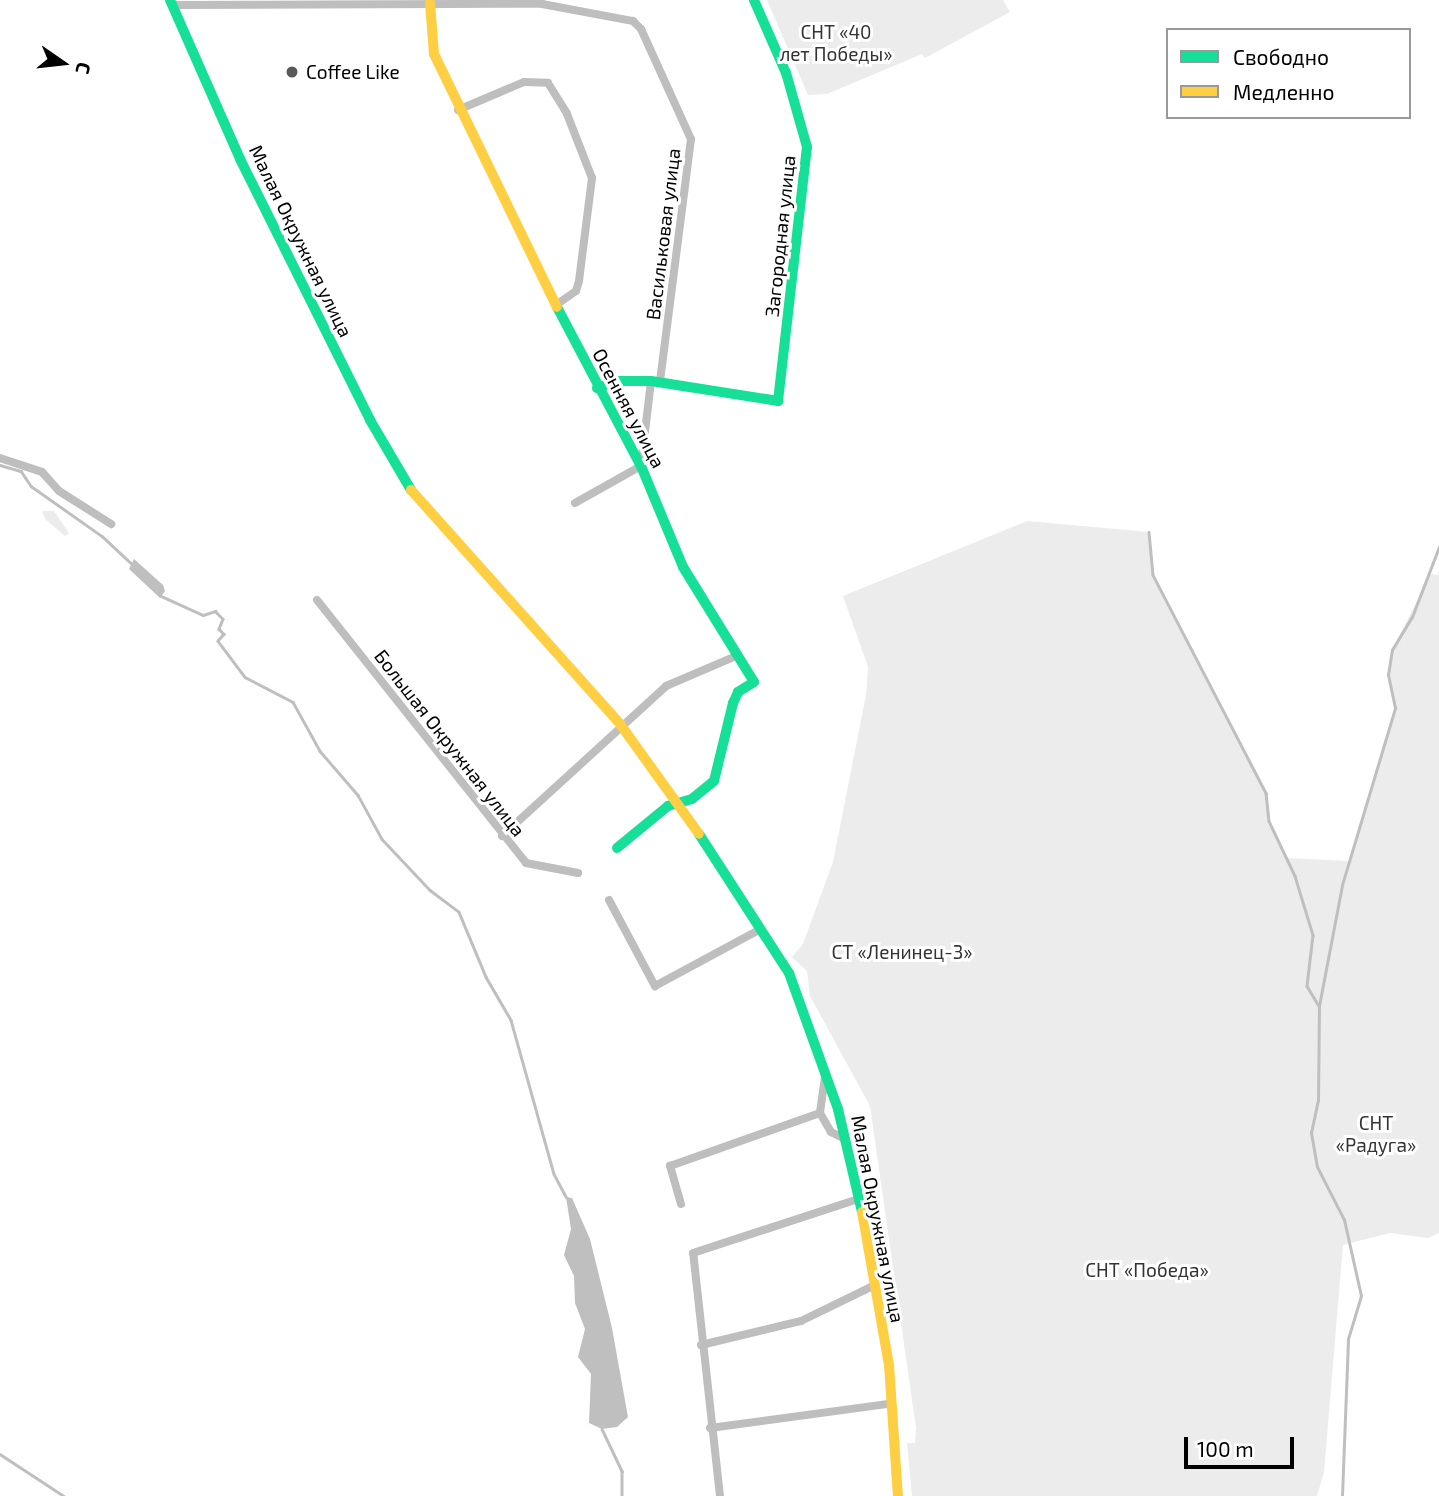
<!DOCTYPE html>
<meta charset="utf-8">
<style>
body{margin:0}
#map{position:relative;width:1439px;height:1496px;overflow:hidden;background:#fff;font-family:"Exo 2",sans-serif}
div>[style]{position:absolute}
.green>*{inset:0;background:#ececec}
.water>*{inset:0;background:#bfbfbf}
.stream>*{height:2.5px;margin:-1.25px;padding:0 1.25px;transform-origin:1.25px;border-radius:1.25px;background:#bfbfbf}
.street>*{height:8px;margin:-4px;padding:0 4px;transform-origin:4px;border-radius:4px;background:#bebebe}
.fast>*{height:10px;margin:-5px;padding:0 5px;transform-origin:5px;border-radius:5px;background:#16e098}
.slow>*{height:10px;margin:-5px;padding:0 5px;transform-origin:5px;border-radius:5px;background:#ffcf43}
.dots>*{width:19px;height:19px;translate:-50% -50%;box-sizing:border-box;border:4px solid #fff;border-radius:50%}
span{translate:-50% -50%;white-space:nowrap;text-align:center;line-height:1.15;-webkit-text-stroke:6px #fff;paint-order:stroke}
.park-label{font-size:19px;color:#333}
.poi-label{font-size:19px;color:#000}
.left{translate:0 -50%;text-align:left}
.street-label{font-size:19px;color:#000}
.legend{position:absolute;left:1166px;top:28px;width:245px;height:91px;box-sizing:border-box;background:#fff;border:2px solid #999;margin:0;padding:9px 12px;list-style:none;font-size:21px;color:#000}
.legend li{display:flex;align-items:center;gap:14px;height:35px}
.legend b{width:35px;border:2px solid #999}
.north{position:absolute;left:28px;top:28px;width:70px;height:70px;-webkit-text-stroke:5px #fff;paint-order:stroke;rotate:104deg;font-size:19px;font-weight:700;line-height:28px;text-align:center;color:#000}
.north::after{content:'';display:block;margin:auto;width:24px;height:32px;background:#000;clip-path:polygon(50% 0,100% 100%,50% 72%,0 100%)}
.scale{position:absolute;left:1184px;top:1437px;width:110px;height:32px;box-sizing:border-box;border:4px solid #000;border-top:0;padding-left:9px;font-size:21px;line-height:24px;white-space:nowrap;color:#000;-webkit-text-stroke:5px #fff;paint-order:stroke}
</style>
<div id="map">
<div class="green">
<div style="clip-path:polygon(767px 0,1003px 0,1010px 12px,925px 58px,922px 54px,827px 94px,808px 95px)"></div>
<div style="clip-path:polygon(42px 511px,54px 511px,69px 533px,65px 536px,45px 519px)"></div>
<div style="clip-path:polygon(1027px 521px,1149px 532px,1153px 575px,1266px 793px,1269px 821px,1287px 858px,1349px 861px,1395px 708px,1388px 675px,1392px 650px,1431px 574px,1439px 575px,1439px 1233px,1428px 1238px,1390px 1233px,1343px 1245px,1324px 1472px,1317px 1496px,912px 1496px,907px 1443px,915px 1443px,916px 1428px,870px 1106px,810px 996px,807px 971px,792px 957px,803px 944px,833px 862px,866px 695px,868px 667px,843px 596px)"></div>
</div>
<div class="water">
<div style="clip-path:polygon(134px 559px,163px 585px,165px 591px,160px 598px,129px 569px)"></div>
<div style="clip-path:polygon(566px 1197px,572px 1198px,590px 1239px,612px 1328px,628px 1417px,617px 1427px,602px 1429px,589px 1423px,591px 1374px,578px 1357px,585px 1329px,575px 1303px,574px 1276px,564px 1255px,571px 1229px)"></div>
</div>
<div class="stream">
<div style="left:0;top:465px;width:22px;rotate:16deg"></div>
<div style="left:21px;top:471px;width:18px;rotate:56deg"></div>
<div style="left:31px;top:486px;width:87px;rotate:35.2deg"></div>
<div style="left:102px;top:536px;width:40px;rotate:43deg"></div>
<div style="left:1149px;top:532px;width:43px;rotate:84.7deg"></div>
<div style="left:1153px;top:575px;width:246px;rotate:62.6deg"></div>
<div style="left:1266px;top:793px;width:28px;rotate:84deg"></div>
<div style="left:1269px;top:821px;width:61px;rotate:64.7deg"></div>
<div style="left:1295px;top:876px;width:62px;rotate:73deg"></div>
<div style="left:1313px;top:935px;width:51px;rotate:96.7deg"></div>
<div style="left:1307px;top:986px;width:23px;rotate:59deg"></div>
<div style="left:161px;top:596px;width:46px;rotate:24.3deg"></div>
<div style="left:203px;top:615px;width:13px;rotate:-18deg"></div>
<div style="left:215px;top:611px;width:11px;rotate:45deg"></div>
<div style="left:223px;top:619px;width:11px;rotate:112deg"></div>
<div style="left:219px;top:629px;width:7px;rotate:45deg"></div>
<div style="left:224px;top:634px;width:9px;rotate:131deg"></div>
<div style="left:218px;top:641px;width:45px;rotate:53.1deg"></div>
<div style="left:245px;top:677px;width:54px;rotate:27.5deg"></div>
<div style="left:293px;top:702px;width:56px;rotate:61.1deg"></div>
<div style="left:320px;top:751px;width:58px;rotate:49.2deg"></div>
<div style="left:358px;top:795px;width:50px;rotate:61.4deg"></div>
<div style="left:382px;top:839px;width:70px;rotate:46.7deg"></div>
<div style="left:430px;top:890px;width:36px;rotate:37deg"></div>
<div style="left:459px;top:912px;width:70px;rotate:67.4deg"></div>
<div style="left:486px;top:977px;width:50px;rotate:59.8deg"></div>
<div style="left:511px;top:1020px;width:160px;rotate:74.4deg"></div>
<div style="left:554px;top:1174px;width:26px;rotate:62deg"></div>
<div style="left:602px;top:1429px;width:47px;rotate:64.5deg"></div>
<div style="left:622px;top:1471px;width:25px;rotate:90deg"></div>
<div style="left:0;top:1454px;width:77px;rotate:33.3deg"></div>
<div style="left:1342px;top:1496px;width:157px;rotate:-87.8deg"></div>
<div style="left:1348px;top:1339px;width:45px;rotate:-73.2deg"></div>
<div style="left:1361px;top:1296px;width:78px;rotate:-102.6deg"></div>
<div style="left:1344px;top:1220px;width:59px;rotate:-117deg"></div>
<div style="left:1317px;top:1167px;width:35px;rotate:-100deg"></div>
<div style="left:1311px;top:1133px;width:33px;rotate:-78deg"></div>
<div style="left:1318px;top:1101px;width:95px;rotate:-89.4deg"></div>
<div style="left:1319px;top:1006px;width:123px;rotate:-79.2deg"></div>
<div style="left:1342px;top:885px;width:185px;rotate:-73.3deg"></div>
<div style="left:1395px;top:708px;width:34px;rotate:-102deg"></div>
<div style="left:1388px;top:675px;width:25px;rotate:-81deg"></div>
<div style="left:1392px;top:650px;width:39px;rotate:-59deg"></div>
<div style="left:1412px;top:617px;width:75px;rotate:-68.9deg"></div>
</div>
<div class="street">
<div style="left:173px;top:5px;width:369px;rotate:-0.2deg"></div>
<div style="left:542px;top:4px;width:93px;rotate:10.6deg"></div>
<div style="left:633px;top:21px;width:11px;rotate:45deg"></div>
<div style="left:641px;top:29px;width:121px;rotate:65.6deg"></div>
<div style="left:691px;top:139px;width:245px;rotate:97.3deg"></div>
<div style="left:458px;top:110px;width:72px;rotate:-23deg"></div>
<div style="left:524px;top:82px;width:24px;rotate:2deg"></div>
<div style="left:548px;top:83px;width:36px;rotate:58deg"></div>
<div style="left:567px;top:114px;width:69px;rotate:68.7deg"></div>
<div style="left:592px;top:178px;width:104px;rotate:97.2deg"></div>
<div style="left:579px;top:281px;width:10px;rotate:107deg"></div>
<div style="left:576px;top:291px;width:24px;rotate:145deg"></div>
<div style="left:0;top:458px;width:44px;rotate:18.4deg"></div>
<div style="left:42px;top:472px;width:25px;rotate:48deg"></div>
<div style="left:59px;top:491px;width:62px;rotate:32.4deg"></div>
<div style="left:575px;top:503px;width:76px;rotate:-29.3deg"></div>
<div style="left:641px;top:466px;width:86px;rotate:-83.3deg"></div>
<div style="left:317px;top:600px;width:336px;rotate:51.5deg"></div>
<div style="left:526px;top:863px;width:53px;rotate:10.9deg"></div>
<div style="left:502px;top:836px;width:222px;rotate:-42.4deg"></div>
<div style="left:666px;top:686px;width:76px;rotate:-23.2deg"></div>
<div style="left:609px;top:900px;width:98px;rotate:61.9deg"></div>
<div style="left:655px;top:986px;width:118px;rotate:-28.3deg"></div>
<div style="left:825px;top:1077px;width:36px;rotate:98deg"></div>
<div style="left:820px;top:1113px;width:22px;rotate:60deg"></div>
<div style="left:831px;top:1132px;width:16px;rotate:27deg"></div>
<div style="left:681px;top:1204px;width:40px;rotate:-106deg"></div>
<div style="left:670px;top:1166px;width:159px;rotate:-19.5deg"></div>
<div style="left:701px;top:1345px;width:103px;rotate:-13.5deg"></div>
<div style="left:801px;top:1321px;width:82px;rotate:-25.9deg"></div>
<div style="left:710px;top:1428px;width:180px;rotate:-7.7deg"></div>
<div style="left:720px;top:1496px;width:244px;rotate:-96.3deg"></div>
<div style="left:693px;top:1253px;width:174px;rotate:-18.1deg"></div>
</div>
<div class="fast">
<div style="left:170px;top:0;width:174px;rotate:66.2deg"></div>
<div style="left:240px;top:159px;width:292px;rotate:63.5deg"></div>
<div style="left:370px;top:420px;width:81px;rotate:59.6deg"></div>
<div style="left:557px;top:307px;width:180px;rotate:62.2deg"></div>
<div style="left:641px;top:466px;width:109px;rotate:67.4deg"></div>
<div style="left:683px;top:567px;width:135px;rotate:58.3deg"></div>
<div style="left:754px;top:682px;width:19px;rotate:148deg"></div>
<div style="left:738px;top:692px;width:12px;rotate:114deg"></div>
<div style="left:733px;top:703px;width:80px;rotate:103.7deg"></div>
<div style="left:714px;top:781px;width:28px;rotate:141deg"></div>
<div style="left:692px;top:799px;width:25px;rotate:164deg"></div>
<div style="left:668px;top:806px;width:66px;rotate:140.5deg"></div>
<div style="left:597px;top:388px;width:21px;rotate:-19deg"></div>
<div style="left:617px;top:381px;width:34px"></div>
<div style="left:651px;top:381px;width:129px;rotate:8.9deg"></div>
<div style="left:778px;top:401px;width:256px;rotate:-83.5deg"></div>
<div style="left:807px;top:147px;width:77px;rotate:-105.8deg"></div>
<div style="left:786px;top:73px;width:80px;rotate:-113.7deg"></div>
<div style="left:699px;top:834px;width:166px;rotate:57.1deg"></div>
<div style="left:789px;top:973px;width:145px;rotate:70.2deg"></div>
<div style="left:838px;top:1109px;width:106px;rotate:76.9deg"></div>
</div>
<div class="slow">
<div style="left:430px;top:3px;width:51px;rotate:85.5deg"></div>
<div style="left:434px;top:54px;width:281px;rotate:64.1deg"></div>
<div style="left:411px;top:490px;width:314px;rotate:48.2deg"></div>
<div style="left:620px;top:724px;width:135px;rotate:54.3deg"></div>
<div style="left:862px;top:1212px;width:155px;rotate:80deg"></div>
<div style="left:889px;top:1365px;width:131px;rotate:86.1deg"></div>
</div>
<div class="dots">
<div style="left:292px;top:72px;background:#595959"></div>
</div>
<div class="park-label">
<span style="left:836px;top:43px">СНТ «40<br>лет Победы»</span>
<span style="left:902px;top:952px">СТ «Ленинец-3»</span>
<span style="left:1376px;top:1134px">СНТ<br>«Радуга»</span>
<span style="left:1147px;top:1270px">СНТ «Победа»</span>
</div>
<div class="poi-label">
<span class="left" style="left:306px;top:72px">Coffee Like</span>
</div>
<div class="street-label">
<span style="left:663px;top:234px;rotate:-83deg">Васильковая улица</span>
<span style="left:780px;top:236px;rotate:-84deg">Загородная улица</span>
<span style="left:301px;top:241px;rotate:64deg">Малая Окружная улица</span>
<span style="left:629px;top:408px;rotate:62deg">Осенняя улица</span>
<span style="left:450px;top:743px;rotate:52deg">Большая Окружная улица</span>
<span style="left:878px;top:1219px;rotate:79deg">Малая Окружная улица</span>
</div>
<ul class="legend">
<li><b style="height:9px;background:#16e098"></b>Свободно</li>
<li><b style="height:9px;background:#ffcf43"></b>Медленно</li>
</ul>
<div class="north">С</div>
<div class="scale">100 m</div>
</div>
